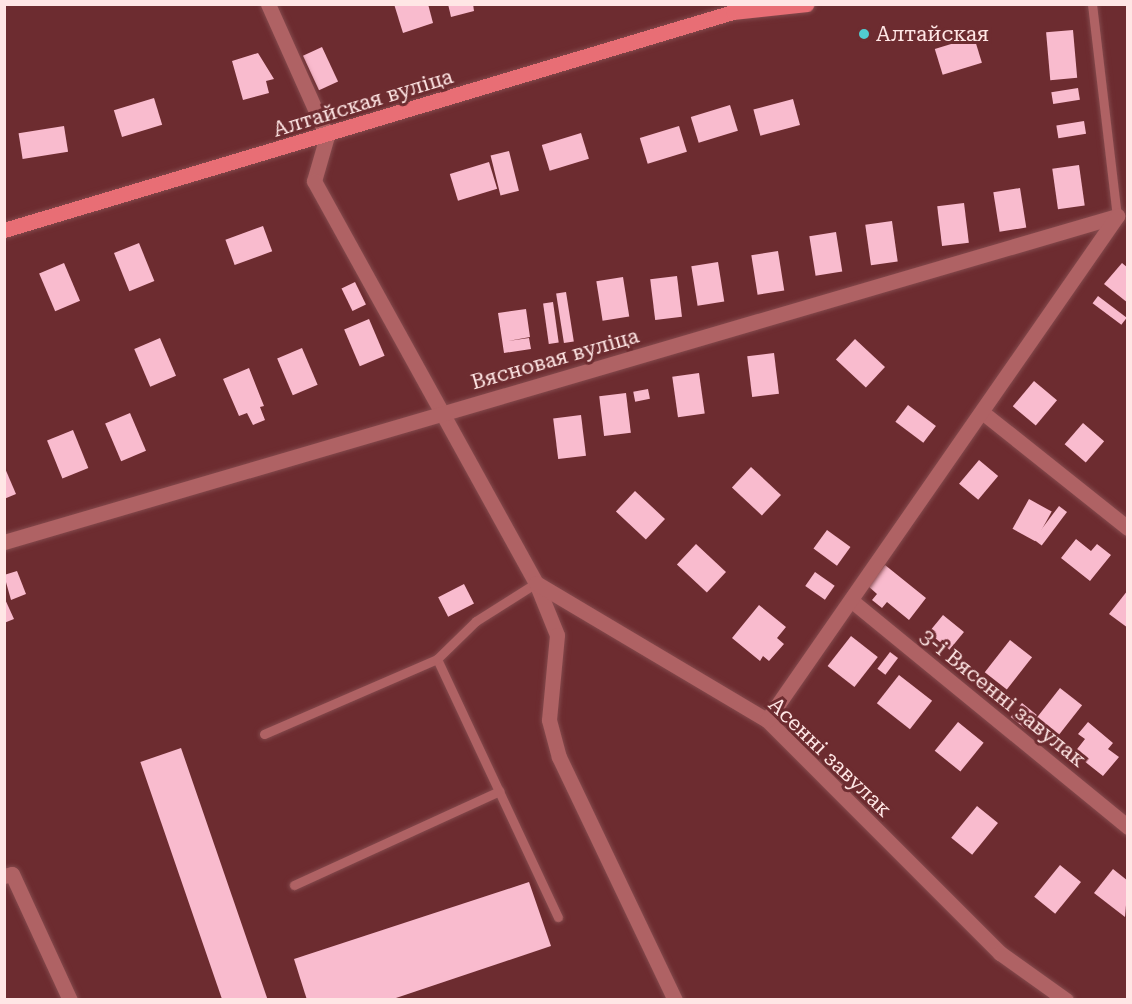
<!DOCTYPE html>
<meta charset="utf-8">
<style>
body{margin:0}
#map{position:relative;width:1132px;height:1004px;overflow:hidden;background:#6d2c30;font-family:"Roboto Serif",serif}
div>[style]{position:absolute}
.building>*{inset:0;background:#f9bbce;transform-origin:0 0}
.roads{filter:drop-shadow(0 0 2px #844a4d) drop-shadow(0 0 2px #844a4d)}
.lane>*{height:9px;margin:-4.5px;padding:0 4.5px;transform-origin:4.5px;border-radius:4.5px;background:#af6264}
.street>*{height:15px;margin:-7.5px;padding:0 7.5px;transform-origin:7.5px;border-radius:7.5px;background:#af6264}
.secondary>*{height:15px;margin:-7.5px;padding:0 7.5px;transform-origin:7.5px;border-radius:7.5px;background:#e86e75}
.dots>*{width:16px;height:16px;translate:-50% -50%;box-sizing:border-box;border:3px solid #6d2c30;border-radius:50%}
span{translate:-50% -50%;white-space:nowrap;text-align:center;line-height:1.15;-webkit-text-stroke:6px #6d2c30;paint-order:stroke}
.poi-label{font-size:21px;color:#ffe6e5}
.left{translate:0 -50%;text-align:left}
.street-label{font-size:21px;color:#ffe6e5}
.frame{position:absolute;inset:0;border:6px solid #ffe6e5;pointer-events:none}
</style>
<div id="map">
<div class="building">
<div style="clip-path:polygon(394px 4px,428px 4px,433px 23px,403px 33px)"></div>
<div style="clip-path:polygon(448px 4px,473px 4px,474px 11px,451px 17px)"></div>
<div style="left:1073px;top:30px;width:48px;height:27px;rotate:85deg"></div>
<div style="left:974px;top:37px;width:27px;height:41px;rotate:73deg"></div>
<div style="left:322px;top:47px;width:38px;height:21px;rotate:65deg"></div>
<div style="clip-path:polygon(258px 53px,274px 79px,266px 81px,269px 93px,243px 100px,232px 61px)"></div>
<div style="left:1078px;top:88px;width:12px;height:27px;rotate:81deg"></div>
<div style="left:154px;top:98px;width:28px;height:42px;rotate:73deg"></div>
<div style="left:793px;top:99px;width:27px;height:41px;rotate:75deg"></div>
<div style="left:730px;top:105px;width:27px;height:41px;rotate:73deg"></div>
<div style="left:1084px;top:121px;width:13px;height:28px;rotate:81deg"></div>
<div style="left:64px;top:126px;width:26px;height:46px;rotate:81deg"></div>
<div style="left:679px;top:126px;width:27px;height:41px;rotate:73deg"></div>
<div style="left:581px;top:133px;width:27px;height:41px;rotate:73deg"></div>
<div style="left:509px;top:151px;width:41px;height:19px;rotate:76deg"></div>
<div style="left:489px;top:162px;width:28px;height:41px;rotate:73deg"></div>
<div style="left:1079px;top:165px;width:41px;height:27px;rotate:82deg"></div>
<div style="left:1020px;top:188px;width:40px;height:27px;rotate:81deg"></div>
<div style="left:964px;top:203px;width:40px;height:27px;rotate:83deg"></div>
<div style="left:892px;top:221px;width:41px;height:27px;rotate:82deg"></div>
<div style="left:263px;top:226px;width:27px;height:40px;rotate:70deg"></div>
<div style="left:836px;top:232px;width:40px;height:27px;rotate:81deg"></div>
<div style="left:139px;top:243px;width:41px;height:27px;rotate:68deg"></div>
<div style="left:778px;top:251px;width:40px;height:27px;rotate:81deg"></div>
<div style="left:718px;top:262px;width:40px;height:27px;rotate:81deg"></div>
<div style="left:64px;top:263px;width:41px;height:27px;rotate:67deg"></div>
<div style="clip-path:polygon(1122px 263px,1128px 268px,1128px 303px,1104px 284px)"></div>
<div style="left:677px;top:276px;width:41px;height:27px;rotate:83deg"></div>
<div style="left:623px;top:277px;width:40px;height:27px;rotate:81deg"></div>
<div style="left:355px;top:282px;width:25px;height:15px;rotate:64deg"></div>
<div style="left:566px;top:292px;width:50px;height:10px;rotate:81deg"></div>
<div style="left:1098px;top:296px;width:36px;height:9px;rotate:37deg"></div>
<div style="left:553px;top:302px;width:41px;height:10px;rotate:82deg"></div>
<div style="clip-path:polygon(526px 309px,530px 337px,508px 341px,529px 338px,531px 349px,504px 353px,498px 313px)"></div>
<div style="left:369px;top:319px;width:40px;height:27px;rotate:67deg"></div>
<div style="left:160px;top:338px;width:41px;height:28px;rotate:67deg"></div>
<div style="left:855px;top:339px;width:41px;height:28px;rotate:43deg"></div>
<div style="left:302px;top:348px;width:40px;height:27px;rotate:67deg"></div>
<div style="left:774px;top:353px;width:41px;height:27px;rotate:83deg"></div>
<div style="clip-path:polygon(249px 368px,264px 406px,260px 407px,265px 420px,253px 425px,247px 413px,239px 416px,223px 379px)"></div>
<div style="left:699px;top:373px;width:41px;height:27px;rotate:82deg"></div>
<div style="left:1034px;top:381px;width:30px;height:33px;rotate:40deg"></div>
<div style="left:648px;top:389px;width:10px;height:15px;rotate:79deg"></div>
<div style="left:626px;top:393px;width:40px;height:27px;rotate:83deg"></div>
<div style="left:908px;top:405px;width:35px;height:21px;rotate:37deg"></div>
<div style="left:130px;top:413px;width:41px;height:27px;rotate:67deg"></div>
<div style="left:581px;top:415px;width:41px;height:28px;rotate:83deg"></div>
<div style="left:1083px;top:423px;width:28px;height:28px;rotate:41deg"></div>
<div style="left:73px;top:430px;width:41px;height:28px;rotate:68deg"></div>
<div style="left:979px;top:460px;width:25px;height:31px;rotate:40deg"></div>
<div style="clip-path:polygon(4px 466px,16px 494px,4px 499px)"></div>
<div style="left:751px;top:467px;width:41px;height:28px;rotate:43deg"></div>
<div style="left:635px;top:491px;width:41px;height:28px;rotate:43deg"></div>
<div style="left:1029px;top:499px;width:26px;height:34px;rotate:29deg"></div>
<div style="left:1059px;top:506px;width:10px;height:42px;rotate:37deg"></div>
<div style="left:827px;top:530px;width:29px;height:23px;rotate:36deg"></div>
<div style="clip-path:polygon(1076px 539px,1091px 551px,1097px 544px,1111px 555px,1090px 581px,1061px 558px)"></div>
<div style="left:696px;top:544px;width:41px;height:28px;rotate:43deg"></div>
<div style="clip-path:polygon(885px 565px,926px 598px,909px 620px,887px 602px,882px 608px,872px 600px,877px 594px,868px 586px)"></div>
<div style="clip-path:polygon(17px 571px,26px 594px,11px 600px,4px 575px)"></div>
<div style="left:815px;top:572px;width:24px;height:17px;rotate:35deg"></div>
<div style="left:464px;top:584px;width:22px;height:29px;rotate:63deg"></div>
<div style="clip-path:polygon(1128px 590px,1128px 628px,1109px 614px)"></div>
<div style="clip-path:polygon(4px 597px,14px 619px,4px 623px)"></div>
<div style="clip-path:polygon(759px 605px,786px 627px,777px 638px,784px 644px,769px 661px,763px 656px,760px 661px,732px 638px)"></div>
<div style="left:943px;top:615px;width:27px;height:23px;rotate:39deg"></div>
<div style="left:851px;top:636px;width:34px;height:38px;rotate:38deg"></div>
<div style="left:1010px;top:640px;width:28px;height:41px;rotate:38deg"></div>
<div style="left:890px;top:652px;width:10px;height:21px;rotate:37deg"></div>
<div style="left:899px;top:675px;width:42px;height:36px;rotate:38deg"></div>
<div style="left:1060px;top:688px;width:28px;height:47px;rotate:38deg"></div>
<div style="left:1022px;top:703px;width:19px;height:18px;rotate:39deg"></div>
<div style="left:958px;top:722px;width:33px;height:37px;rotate:39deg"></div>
<div style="clip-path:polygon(1088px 722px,1113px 743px,1108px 749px,1119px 757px,1103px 776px,1074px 753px,1085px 739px,1078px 734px)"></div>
<div style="left:181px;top:748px;width:267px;height:43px;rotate:71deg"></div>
<div style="left:977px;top:806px;width:27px;height:41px;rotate:39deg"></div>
<div style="left:1060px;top:865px;width:27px;height:41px;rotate:39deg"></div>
<div style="clip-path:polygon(1113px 869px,1128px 881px,1125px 917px,1094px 893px)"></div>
<div style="clip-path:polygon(529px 882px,551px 946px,390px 1000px,307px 1000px,294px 959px)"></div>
</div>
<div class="roads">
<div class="lane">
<div style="left:1092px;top:4px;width:213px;rotate:83.3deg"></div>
<div style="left:437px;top:659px;width:285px;rotate:64.9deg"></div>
<div style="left:264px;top:734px;width:189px;rotate:-23.4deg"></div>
<div style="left:437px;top:659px;width:54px;rotate:-44.3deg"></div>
<div style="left:476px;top:621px;width:71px;rotate:-32.3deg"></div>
<div style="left:294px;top:885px;width:226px;rotate:-24.6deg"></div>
</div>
<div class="street">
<div style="left:268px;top:4px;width:145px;rotate:65.9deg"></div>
<div style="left:327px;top:136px;width:47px;rotate:106.1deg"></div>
<div style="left:314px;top:181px;width:459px;rotate:61.1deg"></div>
<div style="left:536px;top:583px;width:56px;rotate:68deg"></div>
<div style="left:557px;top:635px;width:85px;rotate:95.4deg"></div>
<div style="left:549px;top:720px;width:38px;rotate:75deg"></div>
<div style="left:559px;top:757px;width:269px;rotate:64.5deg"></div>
<div style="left:982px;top:412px;width:186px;rotate:38.5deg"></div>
<div style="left:4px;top:542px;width:1160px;rotate:-16.33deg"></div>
<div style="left:536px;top:583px;width:269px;rotate:30.7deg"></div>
<div style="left:767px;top:720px;width:330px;rotate:45deg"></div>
<div style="left:1000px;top:953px;width:81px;rotate:35.5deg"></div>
<div style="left:852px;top:601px;width:357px;rotate:39.3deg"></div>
<div style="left:767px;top:720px;width:614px;rotate:-55.22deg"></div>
<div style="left:4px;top:876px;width:8px;rotate:-14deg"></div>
<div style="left:12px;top:874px;width:139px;rotate:65.3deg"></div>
</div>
<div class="secondary">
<div style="left:4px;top:230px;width:761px;rotate:-16.65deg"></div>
<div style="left:733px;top:12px;width:74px;rotate:-6.2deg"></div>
</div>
</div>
<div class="dots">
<div style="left:864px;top:34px;background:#51ccd1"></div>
</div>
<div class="poi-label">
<span class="left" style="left:876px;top:34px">Алтайская</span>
</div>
<div class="street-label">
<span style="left:363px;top:103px;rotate:-17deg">Алтайская вуліца</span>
<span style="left:555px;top:359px;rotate:-16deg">Вясновая вуліца</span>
<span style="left:1003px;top:698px;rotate:39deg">3-і Вясенні завулак</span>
<span style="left:830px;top:757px;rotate:44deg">Асенні завулак</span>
</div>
<div class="frame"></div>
</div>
